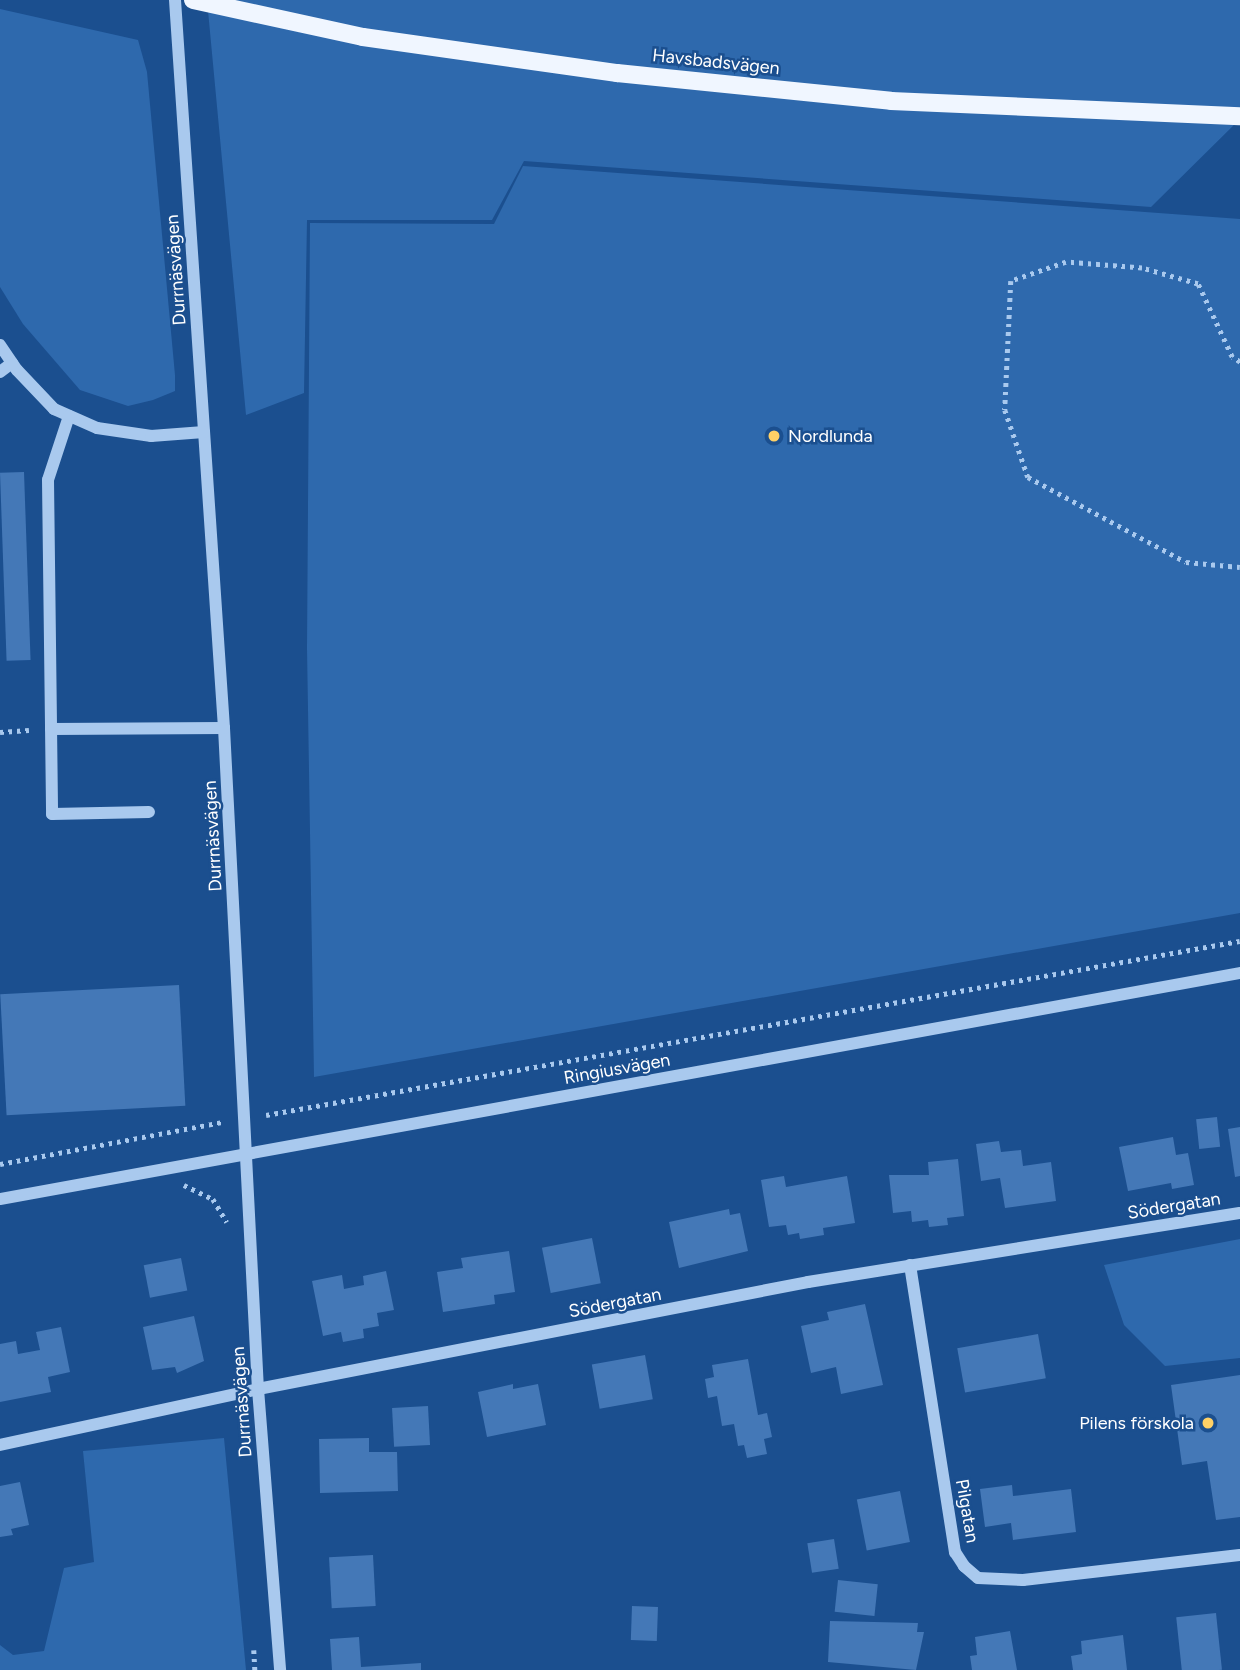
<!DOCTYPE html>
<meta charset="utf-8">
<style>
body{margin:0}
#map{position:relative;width:1240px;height:1670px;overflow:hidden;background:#1b4f8f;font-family:Figtree,sans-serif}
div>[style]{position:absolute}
.green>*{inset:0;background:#2e69ad}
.building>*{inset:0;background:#4478b7;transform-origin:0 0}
.path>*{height:4.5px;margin-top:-2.25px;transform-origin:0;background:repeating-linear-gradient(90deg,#a9c9ee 0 3.5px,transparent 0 8.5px)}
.minor>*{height:12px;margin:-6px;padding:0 6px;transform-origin:6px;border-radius:6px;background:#a9c9ee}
.major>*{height:18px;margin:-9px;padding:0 9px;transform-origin:9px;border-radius:9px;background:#f0f6ff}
.dots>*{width:19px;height:19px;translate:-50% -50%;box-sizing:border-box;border:4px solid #1b4f8f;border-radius:50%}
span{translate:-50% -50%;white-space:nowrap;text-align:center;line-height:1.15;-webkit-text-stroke:5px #1b4f8f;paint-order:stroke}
.street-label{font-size:18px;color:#fff}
.poi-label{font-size:18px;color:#fff}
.left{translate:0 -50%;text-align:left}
.right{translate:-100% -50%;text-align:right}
</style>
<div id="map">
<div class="green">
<div style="clip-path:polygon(207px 0,1240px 0,1240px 119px,1151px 207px,524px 161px,492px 220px,307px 220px,304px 393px,246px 415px)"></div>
<div style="clip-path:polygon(0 9px,138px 40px,147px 72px,175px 375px,175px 391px,153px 400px,128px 406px,80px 390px,23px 324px,0 287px)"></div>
<div style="clip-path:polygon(523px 166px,1240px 219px,1240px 913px,314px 1077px,307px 648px,310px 223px,494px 224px)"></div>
<div style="clip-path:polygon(1240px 1239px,1240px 1358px,1165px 1366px,1124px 1325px,1104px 1265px)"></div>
<div style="clip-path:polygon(224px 1438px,246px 1670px,0 1670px,0 1645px,13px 1655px,44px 1651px,64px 1568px,94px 1562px,83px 1451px)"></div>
</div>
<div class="building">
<div style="left:24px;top:472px;width:188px;height:24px;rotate:88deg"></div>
<div style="left:179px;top:985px;width:121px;height:179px;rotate:87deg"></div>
<div style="left:1217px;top:1117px;width:30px;height:21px;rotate:84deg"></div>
<div style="clip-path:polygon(1240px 1127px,1240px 1176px,1235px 1177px,1228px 1129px)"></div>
<div style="clip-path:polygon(1173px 1137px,1176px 1155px,1188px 1153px,1194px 1185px,1172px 1189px,1171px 1183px,1128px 1191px,1119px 1147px)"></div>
<div style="clip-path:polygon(999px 1141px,1001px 1152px,1021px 1150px,1023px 1166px,1051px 1162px,1056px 1201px,1005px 1208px,1000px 1178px,981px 1181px,976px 1144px)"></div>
<div style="clip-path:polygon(958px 1159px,964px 1216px,947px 1218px,948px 1225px,929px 1227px,928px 1220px,912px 1222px,911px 1211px,893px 1213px,889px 1175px,929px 1175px,928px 1162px)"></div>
<div style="clip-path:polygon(784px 1176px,786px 1187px,847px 1176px,855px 1223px,823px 1228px,824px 1235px,800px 1239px,799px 1233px,788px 1235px,786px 1225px,769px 1227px,761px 1180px)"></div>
<div style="clip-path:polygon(729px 1209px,730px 1215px,740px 1213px,748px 1251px,679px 1268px,669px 1222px)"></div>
<div style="left:592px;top:1238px;width:46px;height:51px;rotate:79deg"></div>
<div style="clip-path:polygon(509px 1251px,515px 1292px,494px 1295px,495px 1304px,443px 1312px,437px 1272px,463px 1268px,461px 1258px)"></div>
<div style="left:181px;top:1258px;width:33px;height:38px;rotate:79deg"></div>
<div style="clip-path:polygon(386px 1271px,394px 1310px,377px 1313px,379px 1326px,363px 1329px,364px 1338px,343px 1342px,341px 1332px,323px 1336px,312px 1281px,342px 1275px,344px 1289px,364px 1285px,363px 1276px)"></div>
<div style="clip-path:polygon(865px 1304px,883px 1385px,841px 1394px,836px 1367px,811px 1373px,801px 1326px,829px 1320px,827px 1312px)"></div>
<div style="clip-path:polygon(194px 1316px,204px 1361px,177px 1373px,175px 1367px,152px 1370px,143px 1327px)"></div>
<div style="clip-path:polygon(61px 1327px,70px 1372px,48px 1377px,51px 1392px,0 1402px,0 1344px,16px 1341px,18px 1354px,40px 1350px,36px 1332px)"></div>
<div style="left:1038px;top:1334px;width:45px;height:82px;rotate:80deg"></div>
<div style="left:645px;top:1355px;width:45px;height:54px;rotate:80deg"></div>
<div style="clip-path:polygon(748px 1359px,758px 1415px,767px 1413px,772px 1437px,764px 1439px,767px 1454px,747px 1458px,744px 1445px,738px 1446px,734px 1424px,722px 1426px,717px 1396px,708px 1398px,705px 1379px,714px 1377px,712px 1365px)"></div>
<div style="clip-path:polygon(1240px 1375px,1240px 1517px,1216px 1520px,1207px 1461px,1182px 1465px,1171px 1385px)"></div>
<div style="clip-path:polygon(513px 1384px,513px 1389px,538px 1384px,546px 1425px,487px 1437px,478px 1392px)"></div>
<div style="left:428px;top:1406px;width:39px;height:36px;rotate:87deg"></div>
<div style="clip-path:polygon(369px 1438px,369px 1452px,397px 1452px,398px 1491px,320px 1493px,319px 1439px)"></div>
<div style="clip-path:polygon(20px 1482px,29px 1525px,11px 1529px,13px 1535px,0 1537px,0 1486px)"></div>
<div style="clip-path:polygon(1012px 1485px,1013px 1496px,1071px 1489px,1076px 1532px,1013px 1540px,1011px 1523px,985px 1527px,980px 1489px)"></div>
<div style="left:900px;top:1491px;width:52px;height:44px;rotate:79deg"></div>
<div style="left:834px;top:1539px;width:30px;height:27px;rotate:81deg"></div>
<div style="left:373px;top:1555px;width:51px;height:44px;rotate:87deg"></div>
<div style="left:838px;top:1580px;width:40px;height:32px;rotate:6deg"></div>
<div style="left:632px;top:1606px;width:26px;height:34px;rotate:2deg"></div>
<div style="left:1216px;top:1613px;width:57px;height:40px;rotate:84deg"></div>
<div style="clip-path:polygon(830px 1621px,918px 1623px,917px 1632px,924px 1632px,916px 1670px,828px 1662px)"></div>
<div style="clip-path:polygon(1010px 1631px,1017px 1670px,972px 1670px,970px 1656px,977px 1655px,975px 1637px)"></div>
<div style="clip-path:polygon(1123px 1635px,1127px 1670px,1073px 1670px,1071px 1656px,1082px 1654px,1081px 1641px)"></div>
<div style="clip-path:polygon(359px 1637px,361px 1667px,421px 1663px,421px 1670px,332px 1670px,330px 1639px)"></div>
</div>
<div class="path">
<div style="left:1240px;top:362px;width:9px;rotate:-148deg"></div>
<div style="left:1232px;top:357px;width:81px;rotate:-115deg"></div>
<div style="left:1198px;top:284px;width:58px;rotate:-164.1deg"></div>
<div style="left:1142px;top:268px;width:76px;rotate:-175.5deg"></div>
<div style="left:1066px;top:262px;width:58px;rotate:160.9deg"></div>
<div style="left:1011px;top:281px;width:129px;rotate:92.7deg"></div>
<div style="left:1005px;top:410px;width:71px;rotate:71.1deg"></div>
<div style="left:1028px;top:477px;width:179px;rotate:28.3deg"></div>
<div style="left:1186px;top:562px;width:54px;rotate:5.3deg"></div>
<div style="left:0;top:732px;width:29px;rotate:-4deg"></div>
<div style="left:266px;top:1115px;width:989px;rotate:-10.13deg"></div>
<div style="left:0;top:1164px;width:227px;rotate:-10.7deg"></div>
<div style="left:184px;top:1185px;width:32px;rotate:26deg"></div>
<div style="left:213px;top:1199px;width:27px;rotate:59deg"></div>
<div style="left:254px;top:1650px;width:20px;rotate:87deg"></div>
</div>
<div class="minor">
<div style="left:175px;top:0;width:730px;rotate:86.15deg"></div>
<div style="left:224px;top:728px;width:662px;rotate:87.06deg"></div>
<div style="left:258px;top:1389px;width:282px;rotate:85.5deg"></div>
<div style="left:0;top:345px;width:30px;rotate:56deg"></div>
<div style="left:17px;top:370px;width:54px;rotate:46.5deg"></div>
<div style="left:54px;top:409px;width:47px;rotate:23.8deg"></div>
<div style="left:97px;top:428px;width:55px;rotate:8.4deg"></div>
<div style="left:151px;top:436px;width:53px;rotate:-4.3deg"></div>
<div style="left:0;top:372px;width:15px;rotate:-37deg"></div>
<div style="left:69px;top:416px;width:67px;rotate:108.2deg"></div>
<div style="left:48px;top:480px;width:334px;rotate:89.3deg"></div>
<div style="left:52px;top:814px;width:97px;rotate:-1.2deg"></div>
<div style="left:51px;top:729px;width:173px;rotate:-0.3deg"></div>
<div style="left:0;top:1199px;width:1260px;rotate:-10.33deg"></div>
<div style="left:910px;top:1265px;width:291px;rotate:81.1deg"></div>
<div style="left:955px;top:1552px;width:17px;rotate:57deg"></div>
<div style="left:964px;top:1566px;width:18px;rotate:41deg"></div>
<div style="left:978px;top:1578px;width:45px;rotate:2.5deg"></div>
<div style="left:1023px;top:1580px;width:218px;rotate:-6.6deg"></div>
<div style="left:0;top:1445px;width:264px;rotate:-12.2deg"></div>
<div style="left:258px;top:1389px;width:560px;rotate:-11.01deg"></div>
<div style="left:808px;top:1282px;width:437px;rotate:-9.1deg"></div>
</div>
<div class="major">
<div style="left:193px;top:0;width:174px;rotate:12.3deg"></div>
<div style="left:363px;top:37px;width:257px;rotate:8.1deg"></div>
<div style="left:617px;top:73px;width:275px;rotate:5.8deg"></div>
<div style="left:891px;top:101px;width:349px;rotate:2.5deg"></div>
</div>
<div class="dots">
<div style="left:774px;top:436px;background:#ffd166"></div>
<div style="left:1208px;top:1423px;background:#ffd166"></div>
</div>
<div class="street-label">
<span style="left:716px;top:62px;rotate:6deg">Havsbadsvägen</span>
<span style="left:176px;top:270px;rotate:-94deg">Durrnäsvägen</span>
<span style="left:213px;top:836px;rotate:-93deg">Durrnäsvägen</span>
<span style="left:617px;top:1069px;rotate:-10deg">Ringiusvägen</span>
<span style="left:1174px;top:1206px;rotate:-9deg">Södergatan</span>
<span style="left:615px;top:1303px;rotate:-11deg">Södergatan</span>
<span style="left:242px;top:1402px;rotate:-94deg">Durrnäsvägen</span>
<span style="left:967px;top:1511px;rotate:80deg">Pilgatan</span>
</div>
<div class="poi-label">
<span class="left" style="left:788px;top:436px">Nordlunda</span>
<span class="right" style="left:1194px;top:1423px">Pilens förskola</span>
</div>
</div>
